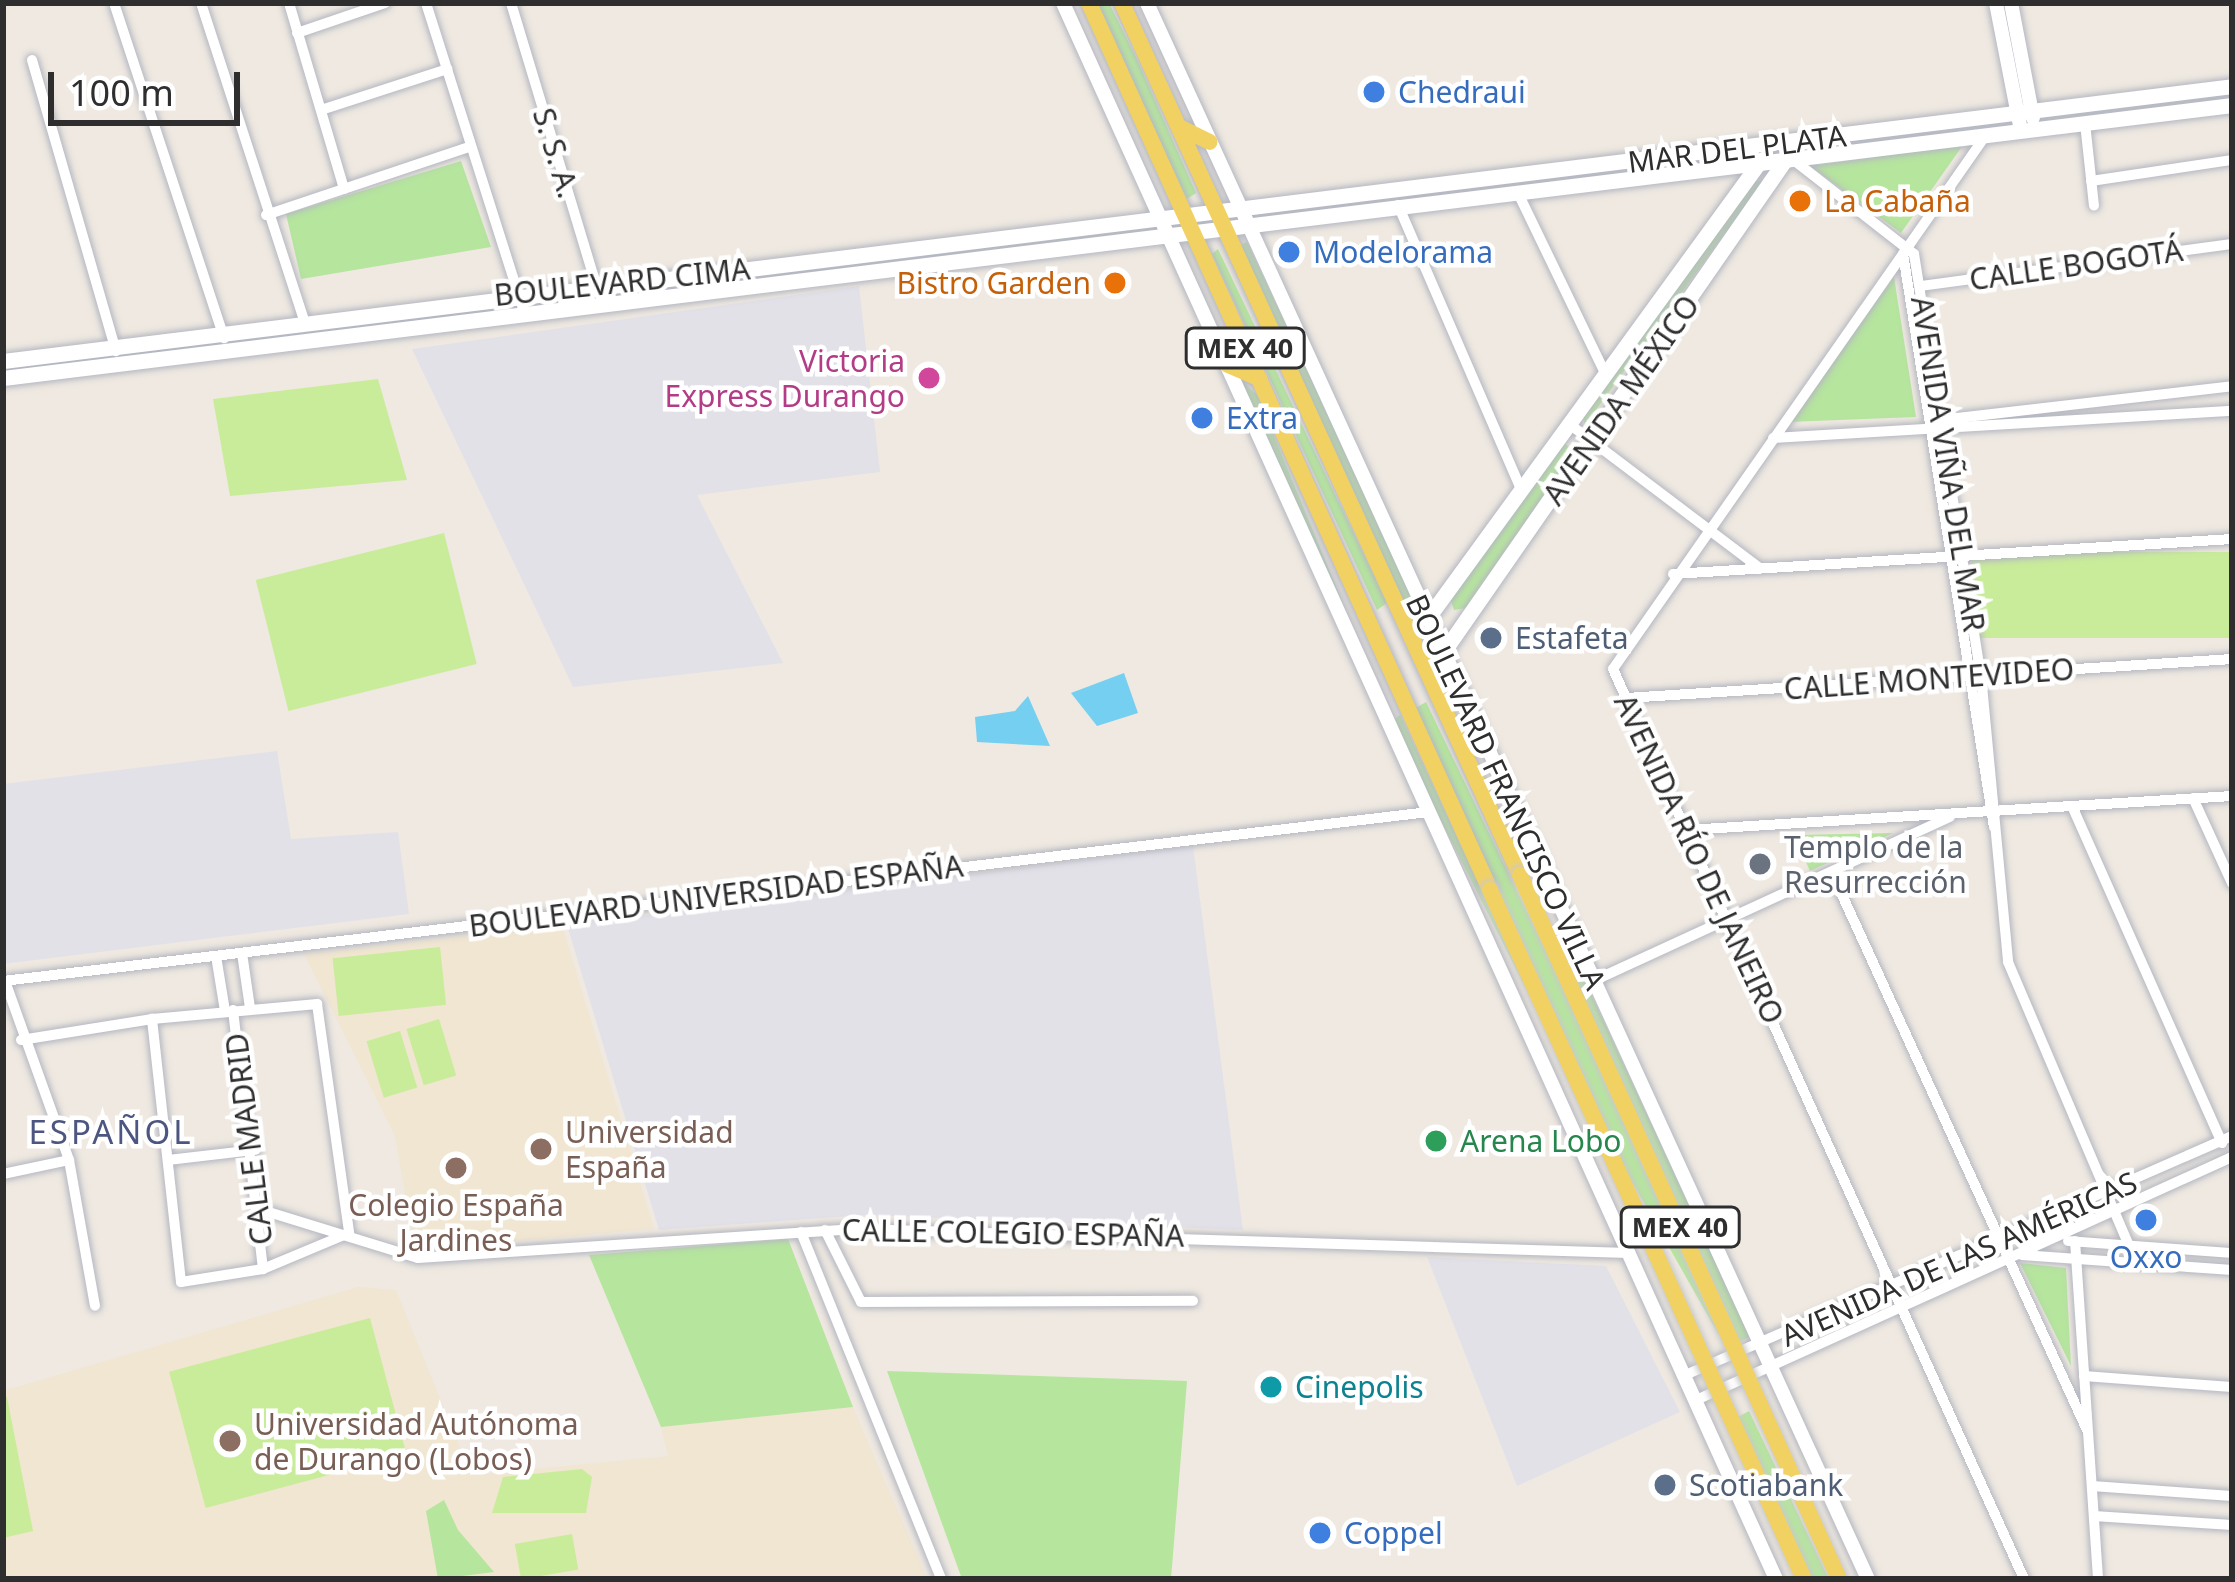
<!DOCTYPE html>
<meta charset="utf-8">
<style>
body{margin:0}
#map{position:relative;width:2235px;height:1582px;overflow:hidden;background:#efe9e1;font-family:"Noto Sans",sans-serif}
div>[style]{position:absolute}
.industrial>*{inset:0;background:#e3e1e8}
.education>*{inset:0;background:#f0e6d1}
.green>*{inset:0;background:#b6e59e;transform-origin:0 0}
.pitch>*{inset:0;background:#c9ec9a;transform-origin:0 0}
.water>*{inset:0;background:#75cff0}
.roads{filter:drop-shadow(0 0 3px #b4b7c1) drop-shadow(0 0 3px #b4b7c1)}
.minor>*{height:10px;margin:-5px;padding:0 5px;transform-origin:5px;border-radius:5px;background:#fff}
.tertiary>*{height:14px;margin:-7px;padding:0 7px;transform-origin:7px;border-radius:7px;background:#fff}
.secondary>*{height:15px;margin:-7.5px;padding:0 7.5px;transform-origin:7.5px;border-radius:7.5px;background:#fff}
.primary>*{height:16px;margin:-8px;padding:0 8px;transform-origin:8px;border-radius:8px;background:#f2d163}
.bridges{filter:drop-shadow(0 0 3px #c9c9c9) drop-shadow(0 0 3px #c9c9c9)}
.primary-bridge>*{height:16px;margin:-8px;padding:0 8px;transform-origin:8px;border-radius:8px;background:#f2d163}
.dots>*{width:33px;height:33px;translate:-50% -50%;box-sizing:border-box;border:6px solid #fff;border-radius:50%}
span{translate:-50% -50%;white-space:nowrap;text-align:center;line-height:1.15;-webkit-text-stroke:9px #fff;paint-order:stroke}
.shield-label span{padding:3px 9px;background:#fff;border:3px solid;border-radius:9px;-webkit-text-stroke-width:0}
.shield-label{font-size:27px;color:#2e2e2e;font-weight:700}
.shop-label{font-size:30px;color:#366cbe}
.left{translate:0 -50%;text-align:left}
.street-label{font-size:30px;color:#2e2e2e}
.food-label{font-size:30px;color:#c56008}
.right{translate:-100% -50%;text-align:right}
.hotel-label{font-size:30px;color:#b23c85}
.service-label{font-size:30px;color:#4e5e75}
.worship-label{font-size:30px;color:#5b616d}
.education-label{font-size:30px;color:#785e54}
.leisure-label{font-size:30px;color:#27864d}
.culture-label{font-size:30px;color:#0d838f}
.neighbourhood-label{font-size:33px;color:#4d5680;letter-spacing:3px}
.frame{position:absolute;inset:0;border:6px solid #2e2e2e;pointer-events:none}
.scale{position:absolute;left:48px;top:72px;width:192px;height:54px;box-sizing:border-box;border:6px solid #2e2e2e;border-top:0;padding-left:15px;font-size:36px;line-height:42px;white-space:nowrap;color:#2e2e2e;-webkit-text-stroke:9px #fff;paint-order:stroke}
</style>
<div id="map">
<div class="industrial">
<div style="clip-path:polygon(859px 286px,880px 472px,697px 495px,783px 663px,573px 687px,412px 349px)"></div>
<div style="clip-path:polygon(277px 751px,291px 839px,398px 832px,409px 914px,3px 964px,3px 784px)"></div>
<div style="clip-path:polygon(1193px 846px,1243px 1230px,864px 1215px,659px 1230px,567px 925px)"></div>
<div style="clip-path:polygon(1427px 1257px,1606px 1266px,1680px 1412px,1517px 1486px)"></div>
</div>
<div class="education">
<div style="clip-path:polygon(562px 925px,654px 1229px,449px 1247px,413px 1240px,395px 1136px,304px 954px)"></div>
<div style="clip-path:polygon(358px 1287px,396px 1290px,471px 1475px,668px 1456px,661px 1427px,853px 1407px,927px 1579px,3px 1579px,3px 1391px)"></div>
</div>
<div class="green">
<div style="clip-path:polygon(1091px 3px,1109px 3px,1136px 57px,1196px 193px,1187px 199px)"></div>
<div style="clip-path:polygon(1963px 145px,1901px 233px,1810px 166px)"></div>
<div style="clip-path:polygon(461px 161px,491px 247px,301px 279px,286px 214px)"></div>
<div style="clip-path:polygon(1755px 181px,1763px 181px,1585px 425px,1582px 415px)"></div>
<div style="left:1247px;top:242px;width:399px;height:10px;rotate:65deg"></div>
<div style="clip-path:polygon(1218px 249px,1387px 603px,1377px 610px,1212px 254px)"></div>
<div style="clip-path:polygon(1894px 277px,1916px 417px,1787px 422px)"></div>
<div style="clip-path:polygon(1238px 378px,1257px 395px,1356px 635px)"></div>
<div style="clip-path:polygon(1562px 442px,1575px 451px,1467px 608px,1454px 610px,1450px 598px)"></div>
<div style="clip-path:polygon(1426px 702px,1547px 953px,1720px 1337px,1619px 1159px,1414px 709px)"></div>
<div style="clip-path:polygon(1400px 715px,1543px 1022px,1391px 722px)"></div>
<div style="clip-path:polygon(1893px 833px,1810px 871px,1794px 835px)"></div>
<div style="clip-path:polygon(1570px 969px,1586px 983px,1750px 1337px,1740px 1341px)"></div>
<div style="clip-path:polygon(788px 1239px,853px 1407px,661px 1427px,589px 1255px)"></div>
<div style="clip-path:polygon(2020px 1263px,2066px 1268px,2071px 1366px)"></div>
<div style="clip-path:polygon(887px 1371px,1187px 1381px,1171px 1579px,962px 1579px)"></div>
<div style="clip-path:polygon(1749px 1411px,1829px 1579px,1811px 1579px,1738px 1417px)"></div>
<div style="clip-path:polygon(444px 1500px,458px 1530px,494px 1572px,438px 1579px,426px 1511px)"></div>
</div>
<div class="pitch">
<div style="clip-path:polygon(378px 379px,407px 480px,230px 496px,213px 399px)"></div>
<div style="left:444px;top:533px;width:135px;height:194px;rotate:76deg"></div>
<div style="left:2232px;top:552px;width:86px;height:260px;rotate:90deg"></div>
<div style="left:440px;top:947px;width:58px;height:108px;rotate:84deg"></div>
<div style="left:439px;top:1019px;width:59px;height:34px;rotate:73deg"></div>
<div style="left:400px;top:1031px;width:59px;height:35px;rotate:73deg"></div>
<div style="left:370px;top:1318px;width:141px;height:208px;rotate:75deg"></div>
<div style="clip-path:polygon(7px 1397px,33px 1531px,3px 1538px,3px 1398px)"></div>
<div style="clip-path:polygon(582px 1469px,592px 1477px,586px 1513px,492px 1513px,503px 1477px)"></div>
<div style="left:572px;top:1534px;width:36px;height:58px;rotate:80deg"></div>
</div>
<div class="water">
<div style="clip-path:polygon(1124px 673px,1138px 713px,1097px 726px,1071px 693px)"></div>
<div style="clip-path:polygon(1028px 696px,1050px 746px,977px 742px,975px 717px,1015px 711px)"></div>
</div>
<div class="roads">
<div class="minor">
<div style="left:114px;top:3px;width:353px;rotate:71.8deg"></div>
<div style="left:201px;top:3px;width:333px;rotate:72deg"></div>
<div style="left:289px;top:3px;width:194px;rotate:73.5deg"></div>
<div style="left:426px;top:3px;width:324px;rotate:72.4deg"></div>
<div style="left:511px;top:3px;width:304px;rotate:73.2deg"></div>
<div style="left:297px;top:33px;width:93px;rotate:-18.8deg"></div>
<div style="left:32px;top:60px;width:303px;rotate:73.9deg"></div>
<div style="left:321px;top:110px;width:133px;rotate:-18deg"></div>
<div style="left:2085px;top:123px;width:83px;rotate:83.8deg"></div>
<div style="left:1986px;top:135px;width:651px;rotate:124.93deg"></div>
<div style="left:1613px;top:669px;width:999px;rotate:65.69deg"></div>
<div style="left:1791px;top:158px;width:156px;rotate:38deg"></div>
<div style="left:1914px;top:254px;width:426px;rotate:81deg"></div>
<div style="left:1981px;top:675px;width:288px;rotate:84.6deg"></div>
<div style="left:2008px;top:962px;width:308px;rotate:66.9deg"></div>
<div style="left:2091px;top:181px;width:143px;rotate:-8.5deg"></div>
<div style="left:1518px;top:193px;width:200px;rotate:64.2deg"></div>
<div style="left:1398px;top:205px;width:309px;rotate:66.6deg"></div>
<div style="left:266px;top:215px;width:214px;rotate:-18.5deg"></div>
<div style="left:1903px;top:254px;width:580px;rotate:80.98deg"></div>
<div style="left:1921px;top:286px;width:314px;rotate:-7.7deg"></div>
<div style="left:1940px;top:420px;width:294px;rotate:-6.6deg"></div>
<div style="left:1568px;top:423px;width:241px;rotate:37.1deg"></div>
<div style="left:1773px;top:438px;width:460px;rotate:-3.4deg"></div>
<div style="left:1673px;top:574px;width:560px;rotate:-3.58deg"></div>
<div style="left:1626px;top:698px;width:607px;rotate:-3.68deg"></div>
<div style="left:2193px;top:798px;width:94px;rotate:65.4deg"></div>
<div style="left:2072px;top:806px;width:369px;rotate:66deg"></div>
<div style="left:1687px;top:830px;width:546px;rotate:-3.57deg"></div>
<div style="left:1832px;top:873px;width:613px;rotate:65.4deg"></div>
<div style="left:242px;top:953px;width:56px;rotate:81.7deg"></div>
<div style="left:216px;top:956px;width:56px;rotate:80.7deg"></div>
<div style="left:3px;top:981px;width:1436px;rotate:-6.76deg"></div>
<div style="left:5px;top:981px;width:190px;rotate:70.3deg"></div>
<div style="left:69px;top:1160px;width:148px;rotate:79.9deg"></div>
<div style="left:1593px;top:981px;width:393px;rotate:-24.7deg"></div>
<div style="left:233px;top:1010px;width:261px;rotate:83.4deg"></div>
<div style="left:21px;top:1040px;width:133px;rotate:-9.1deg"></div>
<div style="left:152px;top:1019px;width:166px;rotate:-5.2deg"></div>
<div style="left:317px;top:1004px;width:231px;rotate:82deg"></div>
<div style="left:349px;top:1233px;width:93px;rotate:157.3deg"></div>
<div style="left:263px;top:1269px;width:83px;rotate:171deg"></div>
<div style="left:181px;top:1282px;width:265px;rotate:-96.3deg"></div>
<div style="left:168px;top:1160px;width:88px;rotate:-6.6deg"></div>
<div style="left:3px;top:1174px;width:67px;rotate:-12deg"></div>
<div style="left:262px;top:1210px;width:163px;rotate:17.1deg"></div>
<div style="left:418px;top:1258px;width:439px;rotate:-3.8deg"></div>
<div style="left:856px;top:1229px;width:773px;rotate:1.78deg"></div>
<div style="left:825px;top:1230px;width:80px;rotate:63.4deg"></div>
<div style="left:861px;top:1302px;width:332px;rotate:-0.2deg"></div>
<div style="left:801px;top:1232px;width:374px;rotate:68deg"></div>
<div style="left:2068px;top:1241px;width:164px;rotate:4.2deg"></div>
<div style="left:2075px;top:1241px;width:339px;rotate:86.1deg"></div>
<div style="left:2022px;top:1255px;width:211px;rotate:4.1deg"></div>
<div style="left:1683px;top:1376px;width:599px;rotate:-23.61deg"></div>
<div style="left:2084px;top:1376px;width:148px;rotate:4.3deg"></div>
<div style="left:1694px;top:1401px;width:591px;rotate:-24.4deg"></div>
<div style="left:2092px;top:1486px;width:140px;rotate:4.1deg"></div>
<div style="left:2094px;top:1516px;width:138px;rotate:3.7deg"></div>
</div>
<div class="tertiary">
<div style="left:1063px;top:3px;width:1730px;rotate:65.66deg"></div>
<div style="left:1147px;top:3px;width:1733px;rotate:65.42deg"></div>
<div style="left:1996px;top:3px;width:130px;rotate:78.9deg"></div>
<div style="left:2011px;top:3px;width:117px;rotate:79.2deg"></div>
</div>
<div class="secondary">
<div style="left:3px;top:361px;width:2246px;rotate:-7.03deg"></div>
<div style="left:3px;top:378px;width:2246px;rotate:-6.98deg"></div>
<div style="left:1427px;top:619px;width:568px;rotate:-53.96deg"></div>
<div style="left:1442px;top:654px;width:614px;rotate:-55.22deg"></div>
</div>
<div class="primary">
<div style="left:1089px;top:3px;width:973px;rotate:65.67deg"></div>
<div style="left:1122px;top:3px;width:959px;rotate:65.47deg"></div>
<div style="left:1179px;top:127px;width:34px;rotate:26deg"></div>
<div style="left:1228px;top:365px;width:34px;rotate:23deg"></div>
</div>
</div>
<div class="bridges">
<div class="primary-bridge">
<div style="left:1520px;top:875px;width:773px;rotate:65.62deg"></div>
<div style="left:1490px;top:890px;width:757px;rotate:65.5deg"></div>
</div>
</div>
<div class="dots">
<div style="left:1374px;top:92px;background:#3f7fe0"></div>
<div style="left:1800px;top:201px;background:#e8710a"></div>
<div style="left:1289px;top:252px;background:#3f7fe0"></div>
<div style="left:1115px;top:283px;background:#e8710a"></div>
<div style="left:929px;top:378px;background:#d1479c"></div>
<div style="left:1202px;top:418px;background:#3f7fe0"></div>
<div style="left:1491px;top:638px;background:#5c6f8a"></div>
<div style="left:1760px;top:864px;background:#6b7280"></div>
<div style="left:1436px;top:1141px;background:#2e9e5b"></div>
<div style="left:541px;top:1149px;background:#8d6e63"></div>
<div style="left:456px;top:1168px;background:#8d6e63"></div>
<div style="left:2146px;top:1220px;background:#3f7fe0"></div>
<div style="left:1271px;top:1387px;background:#0f9aa8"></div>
<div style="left:230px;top:1441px;background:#8d6e63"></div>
<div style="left:1665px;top:1485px;background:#5c6f8a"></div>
<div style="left:1320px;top:1533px;background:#3f7fe0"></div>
</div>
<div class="shield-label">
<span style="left:1245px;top:348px">MEX 40</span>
<span style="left:1680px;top:1227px">MEX 40</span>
</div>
<div class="shop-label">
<span class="left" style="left:1398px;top:92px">Chedraui</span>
<span class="left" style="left:1313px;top:252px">Modelorama</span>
<span class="left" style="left:1226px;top:418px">Extra</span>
<span style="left:2146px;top:1257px">Oxxo</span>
<span class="left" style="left:1344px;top:1533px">Coppel</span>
</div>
<div class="street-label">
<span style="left:1737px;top:149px;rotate:-7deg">MAR DEL PLATA</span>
<span style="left:556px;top:153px;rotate:73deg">S. S. A.</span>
<span style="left:2076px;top:265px;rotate:-8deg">CALLE BOGOTÁ</span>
<span style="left:622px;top:282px;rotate:-6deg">BOULEVARD CIMA</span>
<span style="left:1621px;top:400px;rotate:-55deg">AVENIDA MÉXICO</span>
<span style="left:1948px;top:464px;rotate:81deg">AVENIDA VIÑA DEL MAR</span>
<span style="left:1929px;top:679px;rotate:-4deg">CALLE MONTEVIDEO</span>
<span style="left:1506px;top:792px;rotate:65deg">BOULEVARD FRANCISCO VILLA</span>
<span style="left:1699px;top:859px;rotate:65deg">AVENIDA RÍO DE JANEIRO</span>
<span style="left:716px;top:896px;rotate:-7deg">BOULEVARD UNIVERSIDAD ESPAÑA</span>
<span style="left:249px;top:1139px;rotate:-97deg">CALLE MADRID</span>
<span style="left:1013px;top:1233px;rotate:1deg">CALLE COLEGIO ESPAÑA</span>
<span style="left:1959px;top:1259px;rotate:-24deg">AVENIDA DE LAS AMÉRICAS</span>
</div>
<div class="food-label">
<span class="left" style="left:1824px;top:201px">La Cabaña</span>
<span class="right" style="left:1091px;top:283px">Bistro Garden</span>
</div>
<div class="hotel-label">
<span class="right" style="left:905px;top:378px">Victoria<br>Express Durango</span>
</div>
<div class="service-label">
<span class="left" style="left:1515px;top:638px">Estafeta</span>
<span class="left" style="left:1689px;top:1485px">Scotiabank</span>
</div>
<div class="worship-label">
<span class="left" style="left:1784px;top:864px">Templo de la<br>Resurrección</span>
</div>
<div class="education-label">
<span class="left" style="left:565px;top:1149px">Universidad<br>España</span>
<span style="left:456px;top:1222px">Colegio España<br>Jardines</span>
<span class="left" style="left:254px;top:1441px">Universidad Autónoma<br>de Durango (Lobos)</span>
</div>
<div class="leisure-label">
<span class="left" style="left:1460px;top:1141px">Arena Lobo</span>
</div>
<div class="culture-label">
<span class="left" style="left:1295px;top:1387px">Cinepolis</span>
</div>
<div class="neighbourhood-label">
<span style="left:111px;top:1132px">ESPAÑOL</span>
</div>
<div class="frame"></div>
<div class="scale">100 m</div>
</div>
